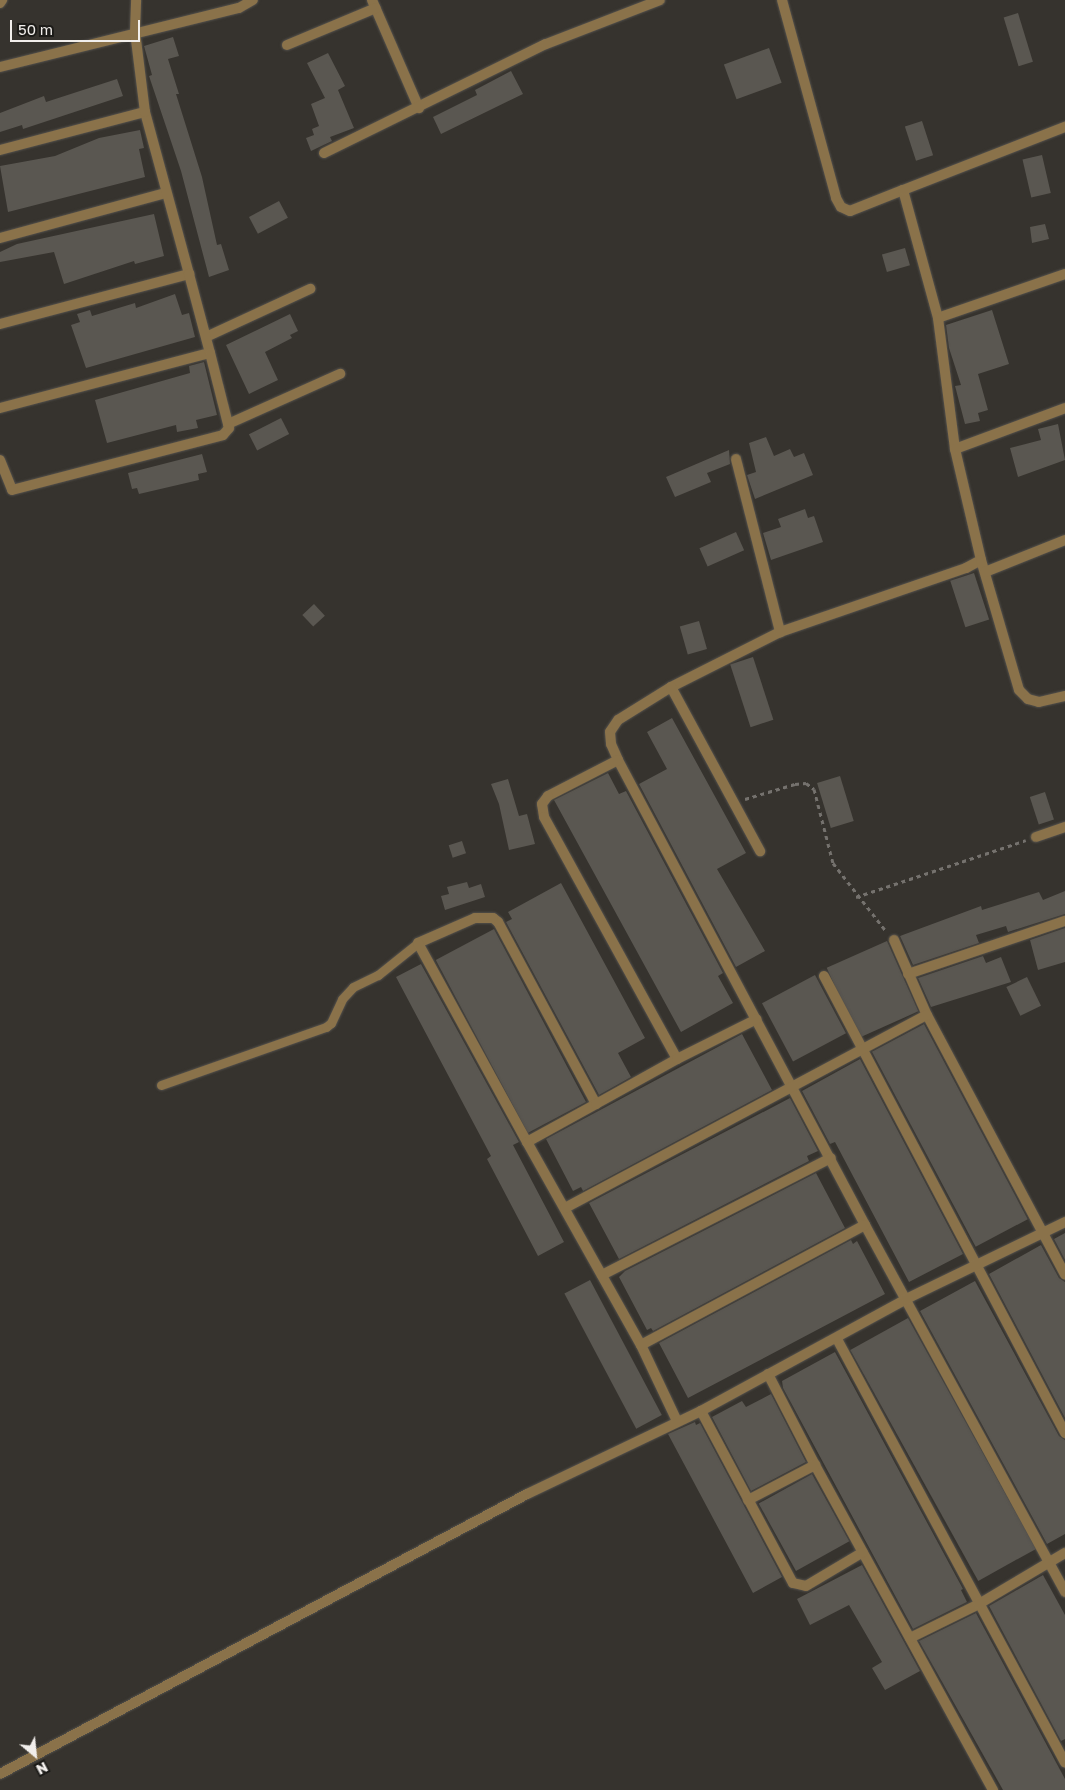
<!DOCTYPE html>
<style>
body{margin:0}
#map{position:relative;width:1065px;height:1790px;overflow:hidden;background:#36332e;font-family:"Golos Text",sans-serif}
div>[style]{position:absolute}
.building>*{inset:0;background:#5a5751;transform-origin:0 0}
.path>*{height:3px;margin-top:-1.5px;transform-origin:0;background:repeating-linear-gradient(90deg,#75726e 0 4px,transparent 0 8px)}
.roads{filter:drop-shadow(0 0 1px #54514c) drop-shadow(0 0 1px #54514c)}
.lane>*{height:9px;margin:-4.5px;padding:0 4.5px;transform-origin:4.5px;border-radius:4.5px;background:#8a724a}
.street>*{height:10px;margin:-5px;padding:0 5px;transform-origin:5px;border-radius:5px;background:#8a724a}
span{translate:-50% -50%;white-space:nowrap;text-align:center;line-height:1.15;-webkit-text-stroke:4.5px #1c1b18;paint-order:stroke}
.north{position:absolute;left:10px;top:1730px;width:50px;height:50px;-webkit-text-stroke:4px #1c1b18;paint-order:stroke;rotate:152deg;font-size:14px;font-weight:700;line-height:20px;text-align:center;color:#f1eeeb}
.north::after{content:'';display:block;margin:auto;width:18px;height:22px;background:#f1eeeb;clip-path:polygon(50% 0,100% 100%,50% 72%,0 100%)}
.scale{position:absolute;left:10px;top:20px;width:130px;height:22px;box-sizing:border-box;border:2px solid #f1eeeb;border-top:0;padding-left:6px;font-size:15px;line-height:18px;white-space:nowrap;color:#f1eeeb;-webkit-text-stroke:4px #1c1b18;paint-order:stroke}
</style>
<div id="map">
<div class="building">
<div style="left:1018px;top:13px;width:51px;height:15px;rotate:73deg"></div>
<div style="clip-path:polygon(173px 37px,179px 56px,168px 59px,179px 94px,176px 94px,202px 177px,217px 245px,221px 244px,229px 270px,209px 277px,181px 171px,149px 76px,152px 75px,144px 46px)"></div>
<div style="left:769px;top:48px;width:37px;height:48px;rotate:70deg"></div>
<div style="clip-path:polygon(328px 53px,345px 86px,338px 90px,354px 128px,330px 137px,332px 141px,311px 151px,306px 138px,314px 135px,312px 129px,319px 126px,311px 104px,325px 98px,307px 63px)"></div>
<div style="clip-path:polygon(511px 71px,523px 94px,441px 134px,433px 117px,477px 95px,475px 90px)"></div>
<div style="clip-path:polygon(117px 79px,123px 96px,23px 129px,22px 125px,0 132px,0 113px,44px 96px,46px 102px)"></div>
<div style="left:922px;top:121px;width:36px;height:18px;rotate:72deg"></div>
<div style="clip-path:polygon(140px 130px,144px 148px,139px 149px,145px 177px,8px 212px,0 166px,55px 156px,99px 138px)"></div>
<div style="left:1042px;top:155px;width:39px;height:20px;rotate:77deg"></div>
<div style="left:279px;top:201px;width:19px;height:34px;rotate:62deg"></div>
<div style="clip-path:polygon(154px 214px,164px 256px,135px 264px,134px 261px,64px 284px,54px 252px,0 262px,0 252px,17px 244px)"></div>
<div style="clip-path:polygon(1045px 224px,1049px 239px,1032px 243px,1030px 227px)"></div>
<div style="left:905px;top:248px;width:18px;height:24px;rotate:74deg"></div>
<div style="clip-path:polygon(175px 294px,182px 315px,189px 313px,195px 337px,86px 368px,71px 325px,80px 322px,77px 314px,90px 310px,92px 316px,135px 303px,136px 308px)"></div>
<div style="clip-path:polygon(992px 310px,1009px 364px,978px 374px,988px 410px,978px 413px,980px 421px,965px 424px,955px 386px,961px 385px,949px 348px,946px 325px)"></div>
<div style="clip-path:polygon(290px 314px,298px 331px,290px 335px,292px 338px,265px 352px,278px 380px,249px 394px,226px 345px)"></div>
<div style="clip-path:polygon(204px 362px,217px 415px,196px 420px,198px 428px,177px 432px,176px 425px,107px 443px,95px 400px,190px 373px,189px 366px)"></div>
<div style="left:281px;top:418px;width:18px;height:36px;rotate:63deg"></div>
<div style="clip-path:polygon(1058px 424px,1065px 460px,1018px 477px,1010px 448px,1041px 440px,1038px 429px)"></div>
<div style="clip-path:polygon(766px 437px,774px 456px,790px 449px,794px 457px,804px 453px,813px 475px,755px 499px,747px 475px,756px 472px,749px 443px)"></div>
<div style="clip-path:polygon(729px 450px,730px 464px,707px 473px,711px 482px,675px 497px,666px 477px)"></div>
<div style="clip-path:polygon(202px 454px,207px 472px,198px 474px,199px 480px,139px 494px,137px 488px,132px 489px,128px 473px)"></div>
<div style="clip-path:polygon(805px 509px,808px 518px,814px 516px,823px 542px,771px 560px,763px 533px,781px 527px,778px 519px)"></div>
<div style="left:736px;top:532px;width:20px;height:40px;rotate:66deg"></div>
<div style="left:974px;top:573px;width:49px;height:25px;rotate:72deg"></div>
<div style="left:314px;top:604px;width:16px;height:16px;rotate:47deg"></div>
<div style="left:699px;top:621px;width:29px;height:20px;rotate:74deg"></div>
<div style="left:753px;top:657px;width:66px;height:24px;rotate:72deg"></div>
<div style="clip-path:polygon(672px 718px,746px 853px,717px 869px,765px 951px,736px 967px,639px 784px,667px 769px,647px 732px)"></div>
<div style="clip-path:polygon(608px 773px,619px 794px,626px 791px,723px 973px,718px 976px,733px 1003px,681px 1032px,554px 800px)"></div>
<div style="left:840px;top:776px;width:47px;height:24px;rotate:73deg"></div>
<div style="clip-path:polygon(508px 779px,519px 816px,527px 814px,535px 844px,509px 850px,499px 804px,491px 784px)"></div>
<div style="left:1045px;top:792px;width:29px;height:16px;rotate:72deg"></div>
<div style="left:462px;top:841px;width:13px;height:14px;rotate:72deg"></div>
<div style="clip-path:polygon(467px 882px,469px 888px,481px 884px,485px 897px,445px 910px,441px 896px,449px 894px,447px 887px)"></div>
<div style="clip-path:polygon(561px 883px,645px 1038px,618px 1053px,631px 1077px,599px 1095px,506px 922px,512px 919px,508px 912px)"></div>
<div style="clip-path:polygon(1065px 891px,1065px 914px,1008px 932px,1006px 926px,976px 935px,979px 943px,913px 965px,900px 936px,981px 906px,982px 910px,1039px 892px,1043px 900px)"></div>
<div style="clip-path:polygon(1065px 928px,1065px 962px,1038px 970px,1030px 940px)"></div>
<div style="left:494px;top:929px;width:196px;height:66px;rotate:62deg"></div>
<div style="left:887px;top:941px;width:77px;height:66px;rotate:66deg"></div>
<div style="clip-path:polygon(983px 956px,986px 963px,1001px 957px,1011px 982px,931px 1007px,918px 978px)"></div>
<div style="clip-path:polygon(421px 964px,519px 1142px,513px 1145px,564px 1242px,538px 1256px,487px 1159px,491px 1156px,396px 977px)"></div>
<div style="left:815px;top:975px;width:66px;height:60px;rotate:62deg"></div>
<div style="left:1027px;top:977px;width:32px;height:23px;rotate:64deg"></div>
<div style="left:924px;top:1024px;width:221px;height:59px;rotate:62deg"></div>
<div style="clip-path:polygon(742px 1034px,772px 1090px,583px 1191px,581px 1187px,573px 1191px,546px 1139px)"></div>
<div style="clip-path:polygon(860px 1059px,963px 1254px,909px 1282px,835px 1142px,830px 1144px,802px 1091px)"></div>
<div style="clip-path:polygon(790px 1098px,818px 1151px,807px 1156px,809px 1161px,619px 1259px,589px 1203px)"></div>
<div style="clip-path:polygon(816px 1173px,845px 1228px,653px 1331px,651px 1328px,647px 1330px,619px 1277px,625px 1271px)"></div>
<div style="clip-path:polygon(1065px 1233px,1065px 1260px,1054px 1239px)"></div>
<div style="clip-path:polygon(851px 1240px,853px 1244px,857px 1241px,885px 1294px,688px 1398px,659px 1343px)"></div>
<div style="clip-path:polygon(1041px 1245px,1059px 1278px,1065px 1282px,1065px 1418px,989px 1274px)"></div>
<div style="left:590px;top:1280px;width:153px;height:29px;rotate:62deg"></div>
<div style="clip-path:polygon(975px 1281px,1059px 1436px,1065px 1440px,1065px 1534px,1047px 1544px,920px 1311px)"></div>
<div style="left:908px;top:1318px;width:264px;height:66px;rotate:61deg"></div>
<div style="clip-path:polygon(835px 1352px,963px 1589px,961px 1590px,967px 1602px,913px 1629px,783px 1388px,782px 1381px)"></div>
<div style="clip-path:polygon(771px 1394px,806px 1462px,751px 1491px,712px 1417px,742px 1401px,746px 1407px)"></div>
<div style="clip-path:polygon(695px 1422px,696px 1425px,700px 1423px,782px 1577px,753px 1593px,668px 1434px)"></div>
<div style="left:812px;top:1474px;width:77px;height:61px;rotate:61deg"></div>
<div style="clip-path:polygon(862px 1565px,920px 1671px,885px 1690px,872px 1668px,882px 1662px,849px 1605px,810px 1625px,797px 1599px)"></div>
<div style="clip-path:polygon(1043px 1575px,1065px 1615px,1065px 1739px,1061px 1741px,989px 1606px)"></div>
<div style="clip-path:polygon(976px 1613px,1065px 1779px,1065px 1790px,1003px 1790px,919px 1641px)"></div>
</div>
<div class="path">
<div style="left:745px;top:799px;width:52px;rotate:-16.7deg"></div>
<div style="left:795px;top:784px;width:11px;rotate:-5deg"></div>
<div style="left:806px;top:783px;width:10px;rotate:37deg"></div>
<div style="left:814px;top:789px;width:76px;rotate:75.6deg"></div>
<div style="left:833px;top:863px;width:86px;rotate:52.1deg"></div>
<div style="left:856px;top:897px;width:179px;rotate:-18.5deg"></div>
</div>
<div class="roads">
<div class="lane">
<div style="left:161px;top:1085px;width:175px;rotate:-19.4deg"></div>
<div style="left:326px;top:1027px;width:6px;rotate:-39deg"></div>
<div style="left:331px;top:1023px;width:26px;rotate:-65deg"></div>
<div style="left:342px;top:999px;width:16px;rotate:-47deg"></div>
<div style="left:353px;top:987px;width:28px;rotate:-26deg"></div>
<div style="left:378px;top:975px;width:51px;rotate:-38.7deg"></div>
</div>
<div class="street">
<div style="left:372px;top:0;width:118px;rotate:66.5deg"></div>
<div style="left:782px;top:0;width:205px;rotate:74.7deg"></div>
<div style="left:836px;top:198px;width:10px;rotate:61deg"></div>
<div style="left:841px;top:207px;width:10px;rotate:24deg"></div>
<div style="left:850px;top:211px;width:57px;rotate:-21.6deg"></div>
<div style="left:903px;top:190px;width:133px;rotate:74.7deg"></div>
<div style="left:0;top:3px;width:4px;rotate:-56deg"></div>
<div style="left:287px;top:45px;width:96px;rotate:-22.6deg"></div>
<div style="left:0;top:67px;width:246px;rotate:-13.9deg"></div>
<div style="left:239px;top:8px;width:16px;rotate:-30deg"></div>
<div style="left:0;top:150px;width:150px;rotate:-14.7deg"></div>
<div style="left:324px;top:153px;width:247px;rotate:-26.2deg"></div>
<div style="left:546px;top:44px;width:122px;rotate:-21.1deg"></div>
<div style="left:903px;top:190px;width:174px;rotate:-21.3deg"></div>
<div style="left:0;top:238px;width:172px;rotate:-15.2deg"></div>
<div style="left:1065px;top:274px;width:134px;rotate:160.9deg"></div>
<div style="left:938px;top:318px;width:132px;rotate:82.6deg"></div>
<div style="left:955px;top:449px;width:114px;rotate:76.8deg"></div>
<div style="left:981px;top:560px;width:17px;rotate:152deg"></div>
<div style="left:966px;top:568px;width:197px;rotate:161deg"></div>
<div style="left:780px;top:632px;width:122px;rotate:153.2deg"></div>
<div style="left:671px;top:687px;width:62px;rotate:148.1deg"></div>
<div style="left:618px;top:720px;width:14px;rotate:124deg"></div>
<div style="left:610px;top:732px;width:12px;rotate:85deg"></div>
<div style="left:611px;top:744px;width:17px;rotate:66deg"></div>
<div style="left:618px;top:760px;width:527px;rotate:62.02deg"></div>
<div style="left:865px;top:1225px;width:418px;rotate:61.4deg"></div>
<div style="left:0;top:324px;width:196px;rotate:-14.8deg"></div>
<div style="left:189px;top:274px;width:168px;rotate:-105.2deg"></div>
<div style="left:145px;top:112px;width:81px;rotate:-97.1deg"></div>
<div style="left:135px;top:32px;width:32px;rotate:-88deg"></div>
<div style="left:206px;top:337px;width:115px;rotate:-24.8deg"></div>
<div style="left:0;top:408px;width:217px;rotate:-14.7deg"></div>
<div style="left:210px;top:353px;width:82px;rotate:-104.9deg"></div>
<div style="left:228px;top:424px;width:123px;rotate:-24.1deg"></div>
<div style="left:955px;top:449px;width:117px;rotate:-20.4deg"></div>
<div style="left:736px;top:459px;width:179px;rotate:75.7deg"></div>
<div style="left:0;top:460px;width:32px;rotate:68deg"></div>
<div style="left:12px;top:490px;width:218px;rotate:-14.6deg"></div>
<div style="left:223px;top:435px;width:9px;rotate:-49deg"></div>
<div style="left:229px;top:428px;width:77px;rotate:-104.2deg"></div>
<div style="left:981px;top:560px;width:135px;rotate:73.7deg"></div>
<div style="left:1019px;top:690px;width:13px;rotate:45deg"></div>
<div style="left:1028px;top:699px;width:11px;rotate:15deg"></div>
<div style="left:1039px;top:702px;width:27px;rotate:-13deg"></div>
<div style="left:985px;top:572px;width:86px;rotate:-21.8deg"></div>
<div style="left:671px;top:687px;width:187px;rotate:61.5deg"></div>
<div style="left:618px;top:760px;width:79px;rotate:152.8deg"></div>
<div style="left:548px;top:796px;width:10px;rotate:127deg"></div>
<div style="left:542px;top:804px;width:13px;rotate:81deg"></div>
<div style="left:544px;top:817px;width:276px;rotate:61.2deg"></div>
<div style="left:1036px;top:837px;width:31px;rotate:-19deg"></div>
<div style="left:894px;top:940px;width:82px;rotate:66.3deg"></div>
<div style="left:927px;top:1015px;width:294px;rotate:62deg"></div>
<div style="left:908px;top:974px;width:166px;rotate:-18.7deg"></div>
<div style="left:824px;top:976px;width:517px;rotate:62.19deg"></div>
<div style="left:596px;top:1104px;width:207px;rotate:-118.3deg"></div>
<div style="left:498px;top:922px;width:6px;rotate:-141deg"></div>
<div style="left:493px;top:918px;width:18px;rotate:180deg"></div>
<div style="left:475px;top:918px;width:62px;rotate:156.3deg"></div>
<div style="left:418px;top:943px;width:227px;rotate:61.3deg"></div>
<div style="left:527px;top:1142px;width:79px;rotate:-28.8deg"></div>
<div style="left:596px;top:1104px;width:93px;rotate:-29.1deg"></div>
<div style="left:677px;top:1059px;width:89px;rotate:-26.6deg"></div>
<div style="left:527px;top:1142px;width:233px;rotate:60.7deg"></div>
<div style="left:641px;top:1345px;width:84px;rotate:64.7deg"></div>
<div style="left:565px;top:1208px;width:410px;rotate:-28.1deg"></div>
<div style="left:602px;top:1275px;width:257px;rotate:-27.1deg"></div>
<div style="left:837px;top:1339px;width:481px;rotate:61.7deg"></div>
<div style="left:641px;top:1345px;width:254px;rotate:-28.2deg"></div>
<div style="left:768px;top:1374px;width:102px;rotate:62.7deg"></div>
<div style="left:815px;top:1465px;width:371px;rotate:61.3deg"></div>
<div style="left:701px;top:1411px;width:195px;rotate:61.9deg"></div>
<div style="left:793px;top:1583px;width:13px;rotate:13deg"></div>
<div style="left:806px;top:1586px;width:66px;rotate:-30.8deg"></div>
<div style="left:748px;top:1500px;width:76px;rotate:-27.6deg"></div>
<div style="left:910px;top:1638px;width:77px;rotate:-26.2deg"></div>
<div style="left:979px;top:1604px;width:100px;rotate:-30.7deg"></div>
<div style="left:0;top:1774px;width:597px;rotate:-27.98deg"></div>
<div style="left:527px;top:1494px;width:193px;rotate:-25.5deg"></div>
<div style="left:701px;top:1411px;width:234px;rotate:-28.6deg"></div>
<div style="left:906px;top:1299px;width:177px;rotate:-25.8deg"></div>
</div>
</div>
<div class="north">N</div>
<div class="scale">50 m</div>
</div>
